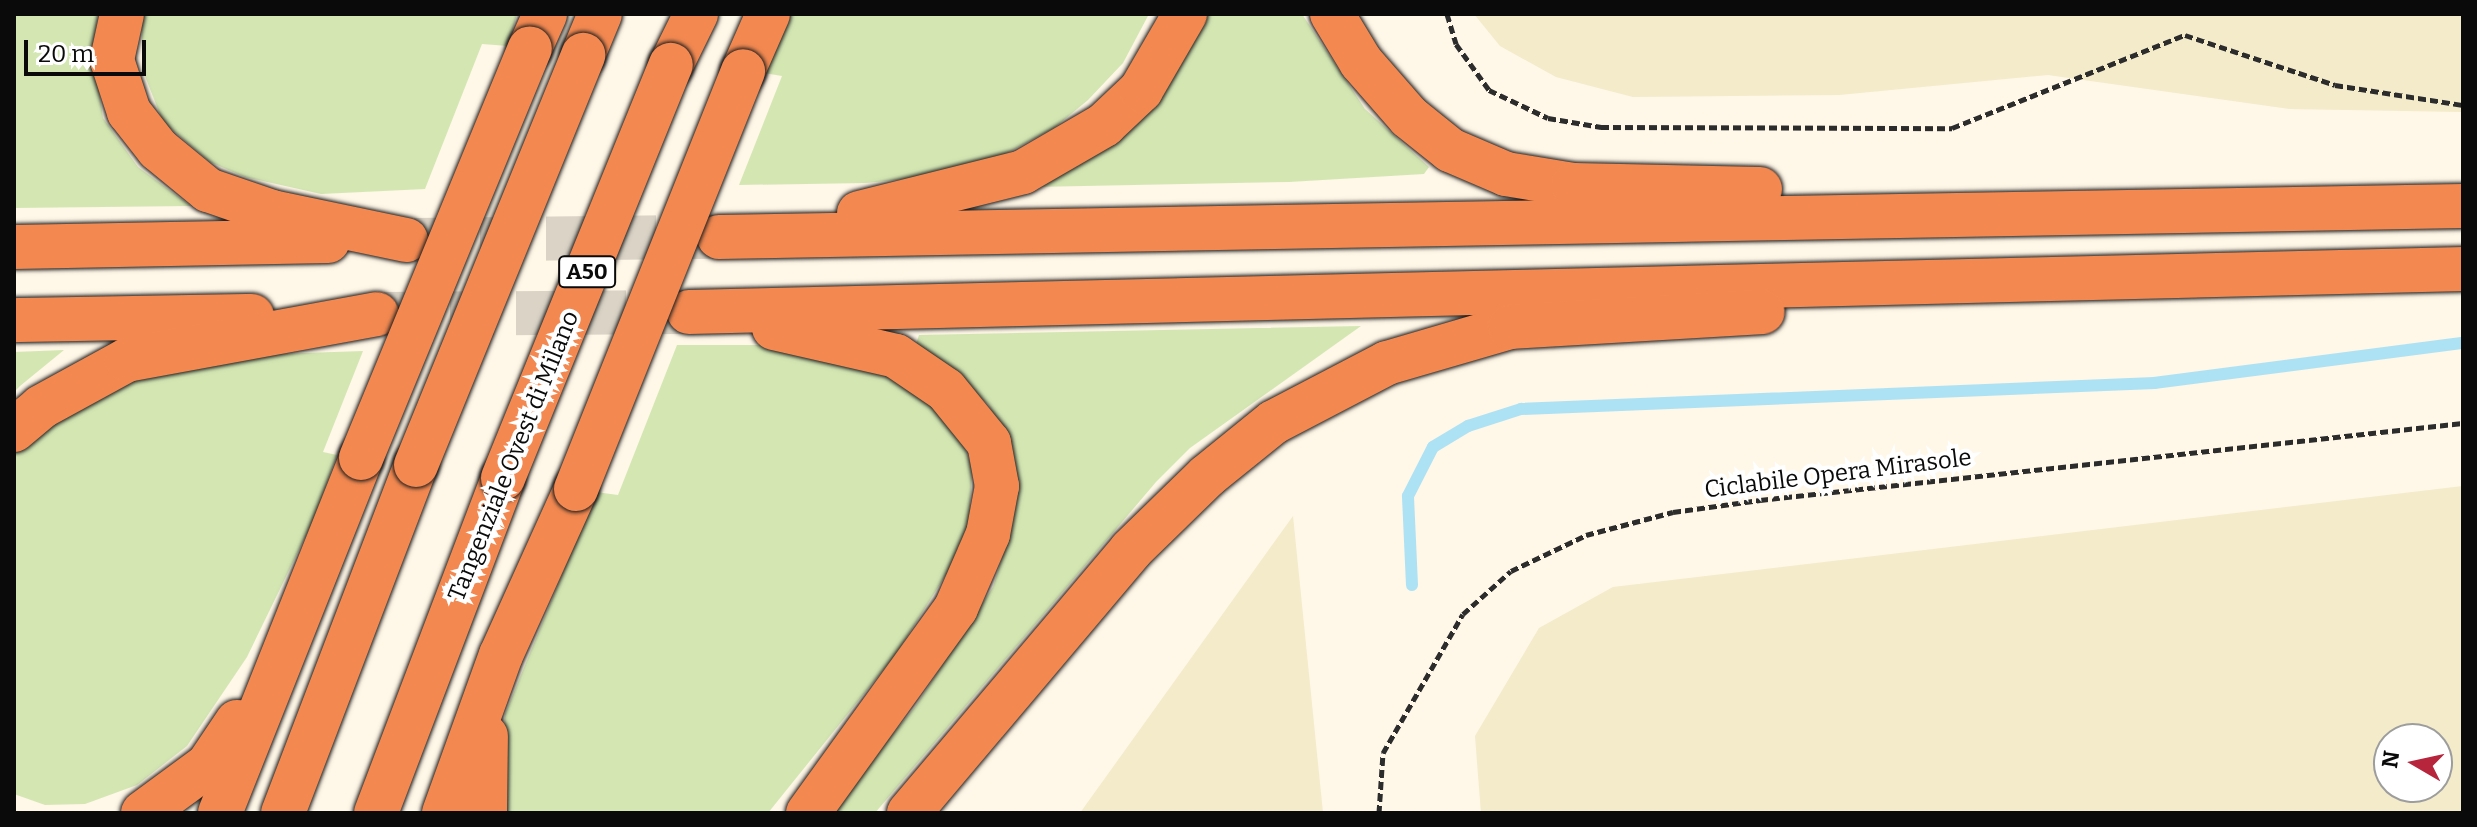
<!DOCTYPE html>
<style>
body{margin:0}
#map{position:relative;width:2477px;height:827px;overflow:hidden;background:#fff7e7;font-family:Bitter,serif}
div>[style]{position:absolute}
.farmland>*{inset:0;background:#f3ebc9}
.green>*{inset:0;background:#d4e7b3}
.stream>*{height:12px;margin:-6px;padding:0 6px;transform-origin:6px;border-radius:6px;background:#ade2f5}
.highway-tunnel>*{height:44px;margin-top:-22px;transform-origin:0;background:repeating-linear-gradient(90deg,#dad3c6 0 44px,transparent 0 66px)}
.path>*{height:5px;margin-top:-2.5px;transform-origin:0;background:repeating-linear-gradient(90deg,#2c2c2c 0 8px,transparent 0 12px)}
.roads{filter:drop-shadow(0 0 2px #1b1b1b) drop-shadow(0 0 2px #1b1b1b)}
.highway>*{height:44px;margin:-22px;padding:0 22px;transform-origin:22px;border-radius:22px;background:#f38951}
.bridges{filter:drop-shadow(0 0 2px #1b1b1b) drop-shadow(0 0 2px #1b1b1b)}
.highway-bridge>*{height:44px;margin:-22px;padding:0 22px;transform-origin:22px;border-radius:22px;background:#f38951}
span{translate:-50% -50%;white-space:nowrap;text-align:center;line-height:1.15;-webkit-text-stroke:8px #fff;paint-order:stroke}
.shield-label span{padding:2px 6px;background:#fff;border:2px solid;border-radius:6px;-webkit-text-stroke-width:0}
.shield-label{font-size:22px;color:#0a0a0a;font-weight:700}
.street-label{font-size:24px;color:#0a0a0a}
.frame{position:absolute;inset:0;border:16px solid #0a0a0a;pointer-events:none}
.north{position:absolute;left:2373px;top:723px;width:80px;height:80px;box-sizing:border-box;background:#fff;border:2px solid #9d9d9d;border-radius:50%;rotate:279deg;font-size:22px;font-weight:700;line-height:32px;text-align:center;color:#0a0a0a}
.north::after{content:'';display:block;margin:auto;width:28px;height:36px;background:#b7253d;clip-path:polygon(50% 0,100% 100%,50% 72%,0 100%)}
.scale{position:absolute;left:24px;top:40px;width:122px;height:36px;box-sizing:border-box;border:4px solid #0a0a0a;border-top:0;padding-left:10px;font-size:24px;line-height:28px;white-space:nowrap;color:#0a0a0a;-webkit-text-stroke:6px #fff;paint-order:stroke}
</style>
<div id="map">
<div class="farmland">
<div style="clip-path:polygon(1474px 14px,2463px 14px,2463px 112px,2290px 109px,2048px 75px,1839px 95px,1633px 97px,1556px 77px,1500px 46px)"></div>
<div style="clip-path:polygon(evenodd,2463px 486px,2463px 813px,1481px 813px,1475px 736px,1539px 628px,1613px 587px,2463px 486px,2389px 739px,2437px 739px,2437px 787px,2389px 787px,2389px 739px)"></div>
<div style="clip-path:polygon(1293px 516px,1323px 813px,1080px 813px)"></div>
</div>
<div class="green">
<div style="clip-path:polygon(14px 14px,98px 14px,93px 49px,103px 118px,138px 167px,191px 206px,14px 208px)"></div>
<div style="clip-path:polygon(141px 14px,517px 14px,508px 46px,482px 44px,425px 189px,321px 194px,245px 177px,210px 162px,163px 122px,143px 71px)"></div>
<div style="clip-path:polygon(789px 14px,1149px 14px,1123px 63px,1088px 100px,1054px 128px,996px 159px,925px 177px,866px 183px,739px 185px,782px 76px,764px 73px)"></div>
<div style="clip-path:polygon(1199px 14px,1302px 14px,1365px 109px,1429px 167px,1424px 174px,1289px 182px,1033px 187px)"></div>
<div style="clip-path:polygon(1361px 326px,1190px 448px,1156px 482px,875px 813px,828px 813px,915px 707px,993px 587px,1013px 522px,1005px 437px,988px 404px,916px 344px,919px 335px)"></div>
<div style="clip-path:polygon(677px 345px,789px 345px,868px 362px,934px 407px,962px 440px,972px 468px,969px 525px,954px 562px,896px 654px,768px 813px,499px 813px,505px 714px,596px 492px,618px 495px)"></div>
<div style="clip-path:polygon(64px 350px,20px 386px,14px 392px,14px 352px)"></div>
<div style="clip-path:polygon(363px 351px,323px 452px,337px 455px,313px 521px,247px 657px,187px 746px,137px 785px,85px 804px,45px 805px,14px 794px,14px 445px,59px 411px,187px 357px)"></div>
</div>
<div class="stream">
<div style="left:1412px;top:585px;width:89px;rotate:-92.6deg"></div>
<div style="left:1408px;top:496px;width:55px;rotate:-63deg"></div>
<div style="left:1433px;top:447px;width:41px;rotate:-31deg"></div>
<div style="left:1468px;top:426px;width:56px;rotate:-17.8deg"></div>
<div style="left:1521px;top:409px;width:634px;rotate:-2.35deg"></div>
<div style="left:2154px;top:383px;width:312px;rotate:-7.4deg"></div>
</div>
<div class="highway-tunnel">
<div style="left:414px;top:240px;width:299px;rotate:-0.6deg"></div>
<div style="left:384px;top:314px;width:299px;rotate:-0.4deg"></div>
</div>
<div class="path">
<div style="left:1447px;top:14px;width:31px;rotate:73deg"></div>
<div style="left:1456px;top:44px;width:57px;rotate:54.3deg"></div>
<div style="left:1489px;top:90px;width:65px;rotate:25.4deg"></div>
<div style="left:1548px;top:118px;width:54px;rotate:9.6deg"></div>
<div style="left:1601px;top:127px;width:351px;rotate:0.2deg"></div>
<div style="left:1952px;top:128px;width:251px;rotate:-21.8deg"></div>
<div style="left:2185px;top:35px;width:158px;rotate:18.4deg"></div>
<div style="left:2335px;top:85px;width:130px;rotate:8.9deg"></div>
<div style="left:1379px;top:813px;width:60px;rotate:-86.2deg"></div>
<div style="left:1383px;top:753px;width:160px;rotate:-60.1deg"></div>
<div style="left:1463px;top:614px;width:64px;rotate:-41.9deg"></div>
<div style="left:1511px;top:571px;width:83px;rotate:-25.6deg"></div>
<div style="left:1586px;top:535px;width:90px;rotate:-14.8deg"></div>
<div style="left:1673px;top:512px;width:88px;rotate:-7.9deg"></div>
<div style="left:1760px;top:500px;width:707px;rotate:-6.25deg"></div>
</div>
<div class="roads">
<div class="highway">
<div style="left:122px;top:14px;width:47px;rotate:102.3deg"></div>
<div style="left:112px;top:60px;width:55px;rotate:71.9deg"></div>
<div style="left:129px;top:112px;width:47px;rotate:51.9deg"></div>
<div style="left:158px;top:149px;width:65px;rotate:39.4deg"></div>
<div style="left:208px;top:190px;width:68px;rotate:19deg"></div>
<div style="left:272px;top:212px;width:137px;rotate:11.8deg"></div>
<div style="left:1332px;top:14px;width:56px;rotate:58.9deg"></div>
<div style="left:1361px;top:62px;width:73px;rotate:48.9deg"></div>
<div style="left:1409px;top:117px;width:53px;rotate:38.8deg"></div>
<div style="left:1450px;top:150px;width:61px;rotate:23.2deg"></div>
<div style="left:1506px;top:174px;width:68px;rotate:9.3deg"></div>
<div style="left:1573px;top:185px;width:187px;rotate:1.2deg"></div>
<div style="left:530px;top:48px;width:37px;rotate:-66deg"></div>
<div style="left:583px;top:55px;width:44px;rotate:-67.5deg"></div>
<div style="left:671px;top:65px;width:57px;rotate:-63.9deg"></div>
<div style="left:743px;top:71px;width:62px;rotate:-66.3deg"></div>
<div style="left:859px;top:213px;width:169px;rotate:-14deg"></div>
<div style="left:1023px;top:172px;width:94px;rotate:-30.1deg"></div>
<div style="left:1104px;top:125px;width:51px;rotate:-43.4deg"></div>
<div style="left:1141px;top:90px;width:88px;rotate:-59.9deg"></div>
<div style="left:719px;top:237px;width:1744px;rotate:-1.02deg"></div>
<div style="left:14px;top:247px;width:314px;rotate:-1.1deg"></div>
<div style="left:689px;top:312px;width:1775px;rotate:-1.39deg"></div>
<div style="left:14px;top:320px;width:238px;rotate:-1deg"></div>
<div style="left:774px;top:328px;width:125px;rotate:12.9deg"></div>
<div style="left:896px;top:356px;width:60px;rotate:34.2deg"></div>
<div style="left:946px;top:390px;width:68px;rotate:50.9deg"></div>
<div style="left:989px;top:443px;width:44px;rotate:79.5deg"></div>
<div style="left:997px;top:486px;width:49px;rotate:100.6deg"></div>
<div style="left:988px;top:534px;width:81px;rotate:113.4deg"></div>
<div style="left:956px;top:608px;width:253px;rotate:125.8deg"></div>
<div style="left:14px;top:430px;width:35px;rotate:-40deg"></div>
<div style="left:41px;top:407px;width:98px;rotate:-28.7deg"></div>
<div style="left:127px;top:360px;width:254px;rotate:-10.4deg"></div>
<div style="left:143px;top:813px;width:81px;rotate:-36.4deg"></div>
<div style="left:208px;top:765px;width:52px;rotate:-56deg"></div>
<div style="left:220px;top:813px;width:382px;rotate:-68.3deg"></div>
<div style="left:283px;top:813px;width:373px;rotate:-69.1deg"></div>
<div style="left:376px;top:813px;width:358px;rotate:-69.2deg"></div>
<div style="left:444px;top:813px;width:168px;rotate:-70.2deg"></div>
<div style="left:501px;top:655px;width:182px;rotate:-65.7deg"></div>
<div style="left:485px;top:813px;width:77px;rotate:-89.3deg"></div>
<div style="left:909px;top:813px;width:344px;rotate:-49.8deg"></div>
<div style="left:1131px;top:550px;width:106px;rotate:-44.2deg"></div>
<div style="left:1207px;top:476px;width:86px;rotate:-38.9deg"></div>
<div style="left:1274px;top:422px;width:127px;rotate:-27.6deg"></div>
<div style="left:1387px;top:363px;width:128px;rotate:-16.3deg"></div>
<div style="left:1510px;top:327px;width:253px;rotate:-3.4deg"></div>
</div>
</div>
<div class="bridges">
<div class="highway-bridge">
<div style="left:361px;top:458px;width:443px;rotate:-67.6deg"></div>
<div style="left:416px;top:465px;width:443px;rotate:-67.8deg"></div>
<div style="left:503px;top:478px;width:446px;rotate:-67.9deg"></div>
<div style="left:576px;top:489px;width:450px;rotate:-68.2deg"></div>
</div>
</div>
<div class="shield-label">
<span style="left:587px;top:272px">A50</span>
</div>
<div class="street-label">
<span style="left:514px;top:456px;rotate:-68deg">Tangenziale Ovest di Milano</span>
<span style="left:1838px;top:474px;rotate:-7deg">Ciclabile Opera Mirasole</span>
</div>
<div class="frame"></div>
<div class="north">N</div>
<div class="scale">20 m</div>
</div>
